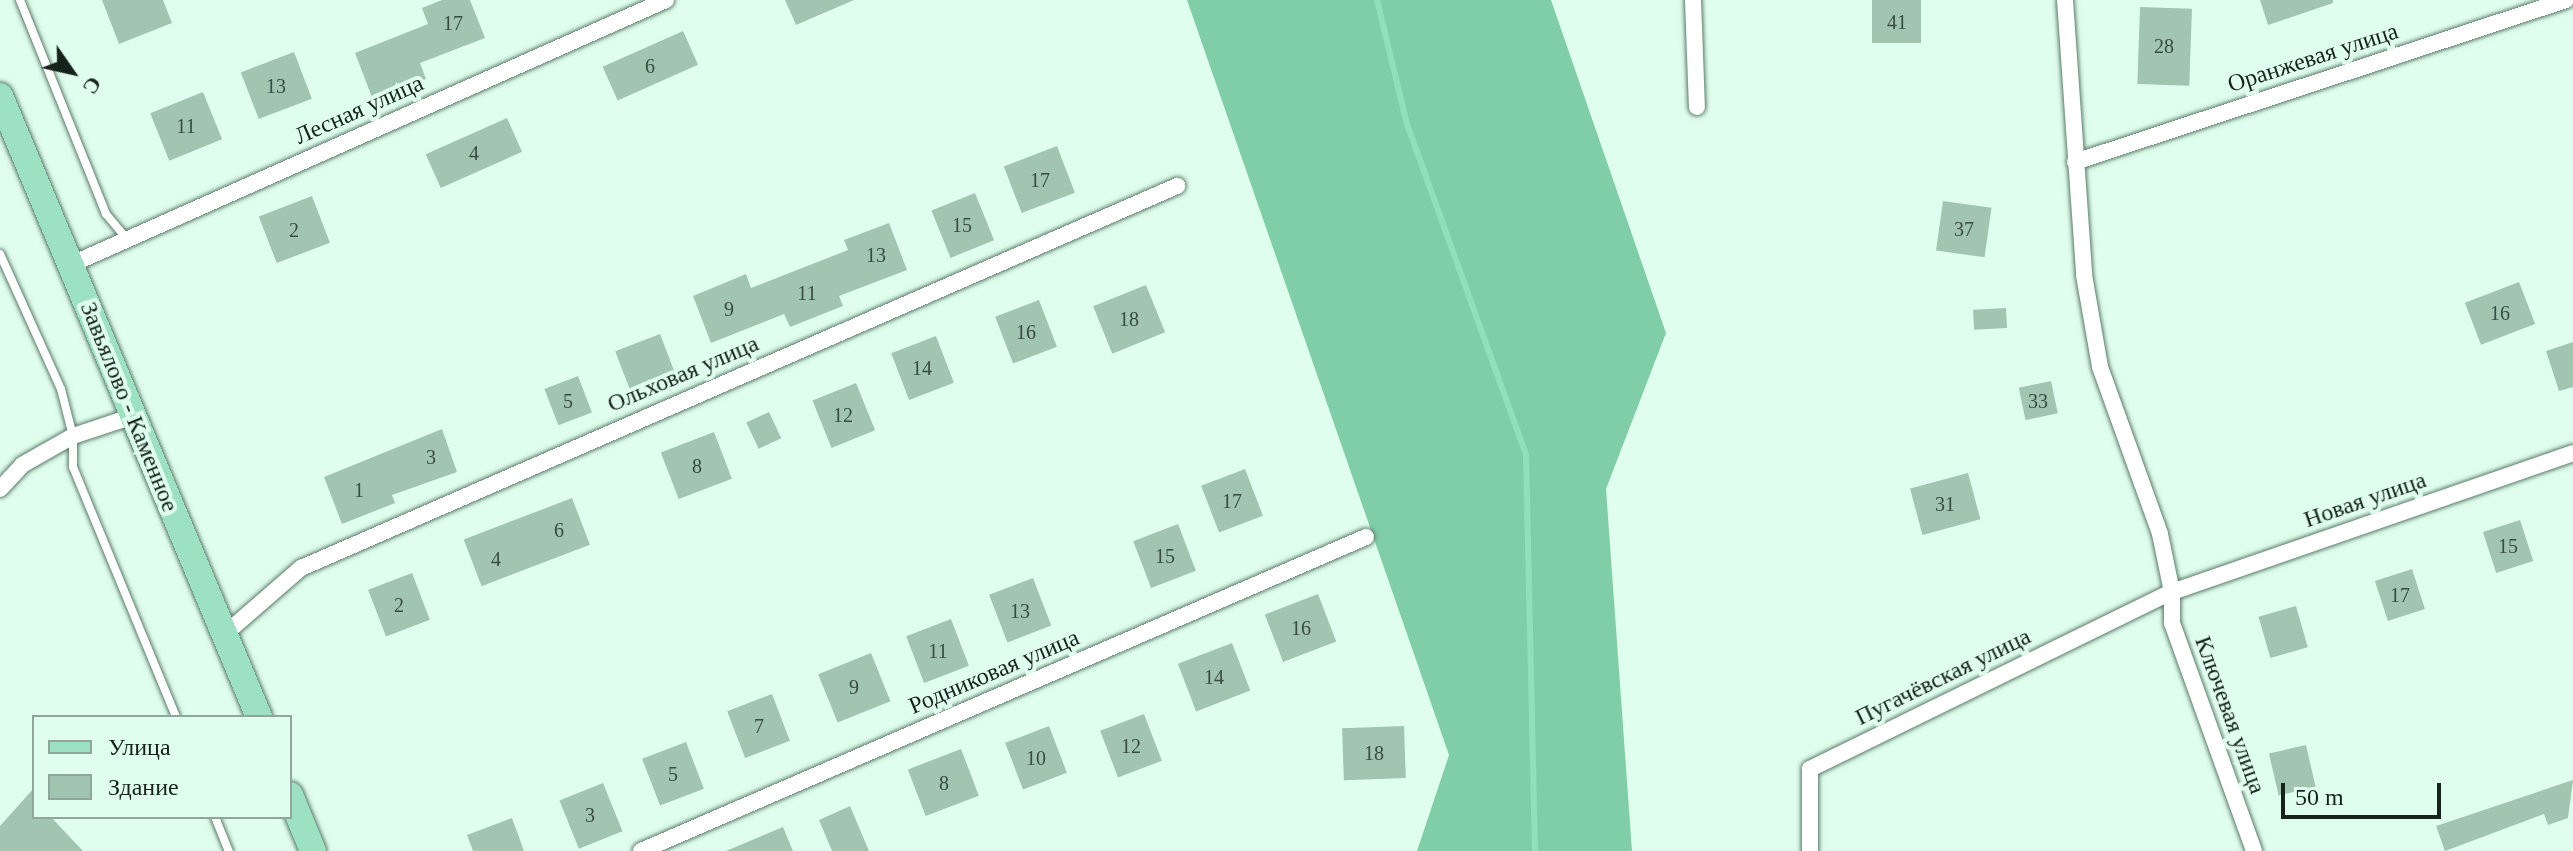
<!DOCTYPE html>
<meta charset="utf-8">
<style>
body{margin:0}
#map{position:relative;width:2573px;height:851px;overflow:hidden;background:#e0feee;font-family:Georgia,serif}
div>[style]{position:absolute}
.forest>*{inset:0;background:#80cea7}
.stream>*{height:6px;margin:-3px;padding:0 3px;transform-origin:3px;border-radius:3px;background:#92e0b9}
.building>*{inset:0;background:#a2c5b2;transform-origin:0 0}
.roads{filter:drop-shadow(0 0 2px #5a7b6a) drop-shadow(0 0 2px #5a7b6a)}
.service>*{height:8px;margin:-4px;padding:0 4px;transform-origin:4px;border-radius:4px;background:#fff}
.minor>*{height:16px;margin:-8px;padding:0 8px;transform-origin:8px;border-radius:8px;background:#fff}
.primary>*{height:26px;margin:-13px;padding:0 13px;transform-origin:13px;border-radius:13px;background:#9be1c2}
span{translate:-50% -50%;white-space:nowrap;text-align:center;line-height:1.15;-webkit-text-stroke:8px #e0feee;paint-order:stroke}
.number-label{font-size:20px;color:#384c42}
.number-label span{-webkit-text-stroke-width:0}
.street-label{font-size:24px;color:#15231c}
.legend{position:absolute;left:32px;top:715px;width:260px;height:104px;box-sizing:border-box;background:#e0feee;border:2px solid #8fa69a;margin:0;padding:10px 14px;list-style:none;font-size:24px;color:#15231c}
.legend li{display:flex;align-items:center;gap:16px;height:40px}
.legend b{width:40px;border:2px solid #8fa69a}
.north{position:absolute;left:32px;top:32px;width:80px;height:80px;-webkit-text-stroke:6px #e0feee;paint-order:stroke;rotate:124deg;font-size:22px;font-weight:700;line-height:32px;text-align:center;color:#15231c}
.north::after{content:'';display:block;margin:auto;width:28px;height:36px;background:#15231c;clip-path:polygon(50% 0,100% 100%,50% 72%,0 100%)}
.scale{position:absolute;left:2281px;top:783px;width:160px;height:36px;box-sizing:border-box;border:4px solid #15231c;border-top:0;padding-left:10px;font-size:24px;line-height:28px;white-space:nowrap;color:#15231c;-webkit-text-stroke:6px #e0feee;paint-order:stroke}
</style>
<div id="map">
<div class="forest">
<div style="clip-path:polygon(1187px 0,1551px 0,1666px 333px,1606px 489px,1632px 851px,1417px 851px,1449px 755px)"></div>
</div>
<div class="stream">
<div style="left:1377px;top:0;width:128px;rotate:76.4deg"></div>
<div style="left:1407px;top:124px;width:352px;rotate:70.2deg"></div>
<div style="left:1526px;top:455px;width:396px;rotate:88.7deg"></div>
</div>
<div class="building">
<div style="clip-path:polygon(102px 0,163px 0,172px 23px,119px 44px)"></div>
<div style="clip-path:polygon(442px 0,470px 0,485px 38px,420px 63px,426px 79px,373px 100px,355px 53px,428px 24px,422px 8px)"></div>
<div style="clip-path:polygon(785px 0,854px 0,796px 25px)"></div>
<div style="left:1921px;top:0;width:43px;height:49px;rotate:90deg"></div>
<div style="clip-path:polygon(2260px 0,2333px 0,2333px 3px,2268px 25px)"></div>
<div style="left:2140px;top:7px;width:52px;height:77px;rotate:2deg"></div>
<div style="left:683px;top:31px;width:37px;height:88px;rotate:66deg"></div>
<div style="left:294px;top:52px;width:50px;height:57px;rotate:69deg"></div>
<div style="left:203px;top:92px;width:51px;height:57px;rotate:68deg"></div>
<div style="left:507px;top:118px;width:37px;height:89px;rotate:66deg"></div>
<div style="left:1057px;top:146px;width:50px;height:57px;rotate:69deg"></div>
<div style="left:975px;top:193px;width:51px;height:47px;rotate:68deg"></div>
<div style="left:312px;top:196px;width:50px;height:57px;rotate:69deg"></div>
<div style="left:1943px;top:201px;width:49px;height:50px;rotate:8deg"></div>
<div style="clip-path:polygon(889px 223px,907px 270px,839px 296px,843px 306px,790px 327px,784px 314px,711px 343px,693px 296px,746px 274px,751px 288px,848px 250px,844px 240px)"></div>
<div style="left:2519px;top:282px;width:45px;height:58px;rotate:69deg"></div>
<div style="left:1146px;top:285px;width:51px;height:57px;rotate:68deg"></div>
<div style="left:1039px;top:300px;width:50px;height:47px;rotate:69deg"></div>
<div style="left:2006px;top:308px;width:20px;height:33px;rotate:87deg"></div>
<div style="left:660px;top:334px;width:50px;height:48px;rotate:69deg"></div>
<div style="left:936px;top:336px;width:50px;height:48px;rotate:69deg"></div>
<div style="clip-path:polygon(2573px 342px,2573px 387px,2559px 391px,2546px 351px)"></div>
<div style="left:578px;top:376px;width:39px;height:36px;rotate:69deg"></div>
<div style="left:2051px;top:381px;width:33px;height:33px;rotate:78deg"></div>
<div style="left:856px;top:383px;width:51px;height:47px;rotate:68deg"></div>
<div style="left:769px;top:412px;width:29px;height:25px;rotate:65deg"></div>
<div style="clip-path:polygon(442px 429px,457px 472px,392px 495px,395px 503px,342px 524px,324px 477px)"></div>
<div style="left:714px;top:432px;width:50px;height:57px;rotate:69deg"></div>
<div style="left:1245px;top:469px;width:50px;height:47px;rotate:69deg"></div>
<div style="left:1968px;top:473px;width:48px;height:60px;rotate:75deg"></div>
<div style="left:572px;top:498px;width:50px;height:116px;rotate:69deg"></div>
<div style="left:2520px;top:520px;width:43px;height:39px;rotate:72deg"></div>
<div style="left:1178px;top:524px;width:50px;height:48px;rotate:69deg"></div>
<div style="left:2412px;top:569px;width:42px;height:39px;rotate:72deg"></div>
<div style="left:412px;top:573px;width:50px;height:47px;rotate:69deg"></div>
<div style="left:1033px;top:578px;width:51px;height:47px;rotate:69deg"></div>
<div style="left:1318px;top:594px;width:51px;height:57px;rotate:69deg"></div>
<div style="left:2296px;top:606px;width:43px;height:39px;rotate:74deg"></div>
<div style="left:951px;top:619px;width:50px;height:48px;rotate:69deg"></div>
<div style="left:1232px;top:643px;width:51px;height:58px;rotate:69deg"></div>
<div style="left:871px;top:653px;width:52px;height:57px;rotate:68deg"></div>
<div style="left:772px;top:694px;width:50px;height:48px;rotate:69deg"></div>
<div style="left:1144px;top:714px;width:50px;height:47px;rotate:69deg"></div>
<div style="left:1049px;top:726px;width:50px;height:47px;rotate:69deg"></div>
<div style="left:1404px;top:726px;width:52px;height:62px;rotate:88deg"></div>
<div style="left:686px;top:742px;width:50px;height:47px;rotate:69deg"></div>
<div style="left:2306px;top:745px;width:43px;height:38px;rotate:77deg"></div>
<div style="left:961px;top:749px;width:50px;height:57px;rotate:69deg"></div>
<div style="clip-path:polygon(2573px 780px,2568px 818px,2548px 825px,2544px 814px,2445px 851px,2436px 826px)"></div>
<div style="left:603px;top:783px;width:52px;height:47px;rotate:68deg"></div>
<div style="clip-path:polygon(34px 788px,34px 817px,51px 817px,83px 851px,0 851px,0 826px)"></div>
<div style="clip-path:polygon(850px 806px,869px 851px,832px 851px,819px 820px)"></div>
<div style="clip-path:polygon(512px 818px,524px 851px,473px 851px,467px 835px)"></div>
<div style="clip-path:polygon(783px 827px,793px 851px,726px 851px)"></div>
</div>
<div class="roads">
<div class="service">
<div style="left:20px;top:0;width:231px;rotate:68.1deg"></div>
<div style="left:106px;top:214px;width:33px;rotate:50deg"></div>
<div style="left:0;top:254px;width:148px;rotate:65.7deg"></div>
<div style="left:61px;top:389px;width:49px;rotate:75.7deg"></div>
<div style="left:73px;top:436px;width:31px;rotate:90deg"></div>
<div style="left:73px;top:467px;width:270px;rotate:67.6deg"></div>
<div style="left:215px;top:817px;width:37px;rotate:68deg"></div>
</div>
<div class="minor">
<div style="left:1693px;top:0;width:107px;rotate:87.9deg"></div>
<div style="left:2065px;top:0;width:276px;rotate:86deg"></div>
<div style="left:2084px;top:275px;width:93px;rotate:80.1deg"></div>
<div style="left:2100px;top:367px;width:177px;rotate:70.2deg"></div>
<div style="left:2160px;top:534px;width:59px;rotate:78.3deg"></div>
<div style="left:2172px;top:592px;width:31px;rotate:90deg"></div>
<div style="left:2172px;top:623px;width:242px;rotate:70.2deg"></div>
<div style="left:2075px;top:162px;width:517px;rotate:-18.26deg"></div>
<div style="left:72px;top:264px;width:650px;rotate:-23.96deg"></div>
<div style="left:0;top:489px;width:33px;rotate:-47deg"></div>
<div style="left:22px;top:465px;width:59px;rotate:-29.6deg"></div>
<div style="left:73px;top:436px;width:60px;rotate:-18.4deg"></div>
<div style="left:225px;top:634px;width:101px;rotate:-41deg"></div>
<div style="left:301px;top:568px;width:956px;rotate:-23.56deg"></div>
<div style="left:641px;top:851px;width:790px;rotate:-23.42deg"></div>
<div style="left:1810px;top:851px;width:82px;rotate:-90deg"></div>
<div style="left:1810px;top:769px;width:403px;rotate:-26.1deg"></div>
<div style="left:2172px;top:592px;width:424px;rotate:-19.1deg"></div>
</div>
<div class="primary">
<div style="left:0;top:96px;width:673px;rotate:67.36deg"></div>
<div style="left:290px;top:795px;width:61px;rotate:67.7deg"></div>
</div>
</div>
<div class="number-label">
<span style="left:1897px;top:22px">41</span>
<span style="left:453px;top:23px">17</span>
<span style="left:2164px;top:46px">28</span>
<span style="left:650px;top:66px">6</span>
<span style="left:276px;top:86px">13</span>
<span style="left:186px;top:126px">11</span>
<span style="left:474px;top:153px">4</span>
<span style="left:1040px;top:180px">17</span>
<span style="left:962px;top:225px">15</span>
<span style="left:1964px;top:229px">37</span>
<span style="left:294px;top:230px">2</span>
<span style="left:876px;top:255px">13</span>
<span style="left:807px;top:293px">11</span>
<span style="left:729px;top:309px">9</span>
<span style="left:2500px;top:313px">16</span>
<span style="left:1129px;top:319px">18</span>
<span style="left:1026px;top:332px">16</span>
<span style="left:922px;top:368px">14</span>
<span style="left:568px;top:401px">5</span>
<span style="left:2038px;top:401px">33</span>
<span style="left:843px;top:415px">12</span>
<span style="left:431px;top:457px">3</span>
<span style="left:697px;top:466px">8</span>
<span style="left:359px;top:490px">1</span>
<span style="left:1232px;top:501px">17</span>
<span style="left:1945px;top:504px">31</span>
<span style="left:559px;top:530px">6</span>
<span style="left:2508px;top:546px">15</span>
<span style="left:1165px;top:556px">15</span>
<span style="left:496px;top:559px">4</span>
<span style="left:2400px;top:595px">17</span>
<span style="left:399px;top:605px">2</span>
<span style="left:1020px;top:611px">13</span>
<span style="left:1301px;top:628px">16</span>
<span style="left:938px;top:651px">11</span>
<span style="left:1214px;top:677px">14</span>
<span style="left:854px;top:687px">9</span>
<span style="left:759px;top:726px">7</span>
<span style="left:1131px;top:746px">12</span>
<span style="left:1374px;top:753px">18</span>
<span style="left:1036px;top:758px">10</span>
<span style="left:673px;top:774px">5</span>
<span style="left:944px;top:783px">8</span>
<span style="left:590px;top:815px">3</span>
</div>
<div class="street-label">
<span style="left:2313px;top:58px;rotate:-18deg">Оранжевая улица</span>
<span style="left:359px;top:110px;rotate:-24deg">Лесная улица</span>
<span style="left:683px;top:374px;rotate:-23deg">Ольховая улица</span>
<span style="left:129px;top:407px;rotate:68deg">Завьялово - Каменное</span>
<span style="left:2365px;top:500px;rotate:-19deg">Новая улица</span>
<span style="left:994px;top:672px;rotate:-23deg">Родниковая улица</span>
<span style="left:1943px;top:677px;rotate:-26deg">Пугачёвская улица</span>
<span style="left:2230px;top:715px;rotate:70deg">Ключевая улица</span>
</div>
<ul class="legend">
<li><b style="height:10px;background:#9be1c2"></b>Улица</li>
<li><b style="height:22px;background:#a2c5b2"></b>Здание</li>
</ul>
<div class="north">С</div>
<div class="scale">50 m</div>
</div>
